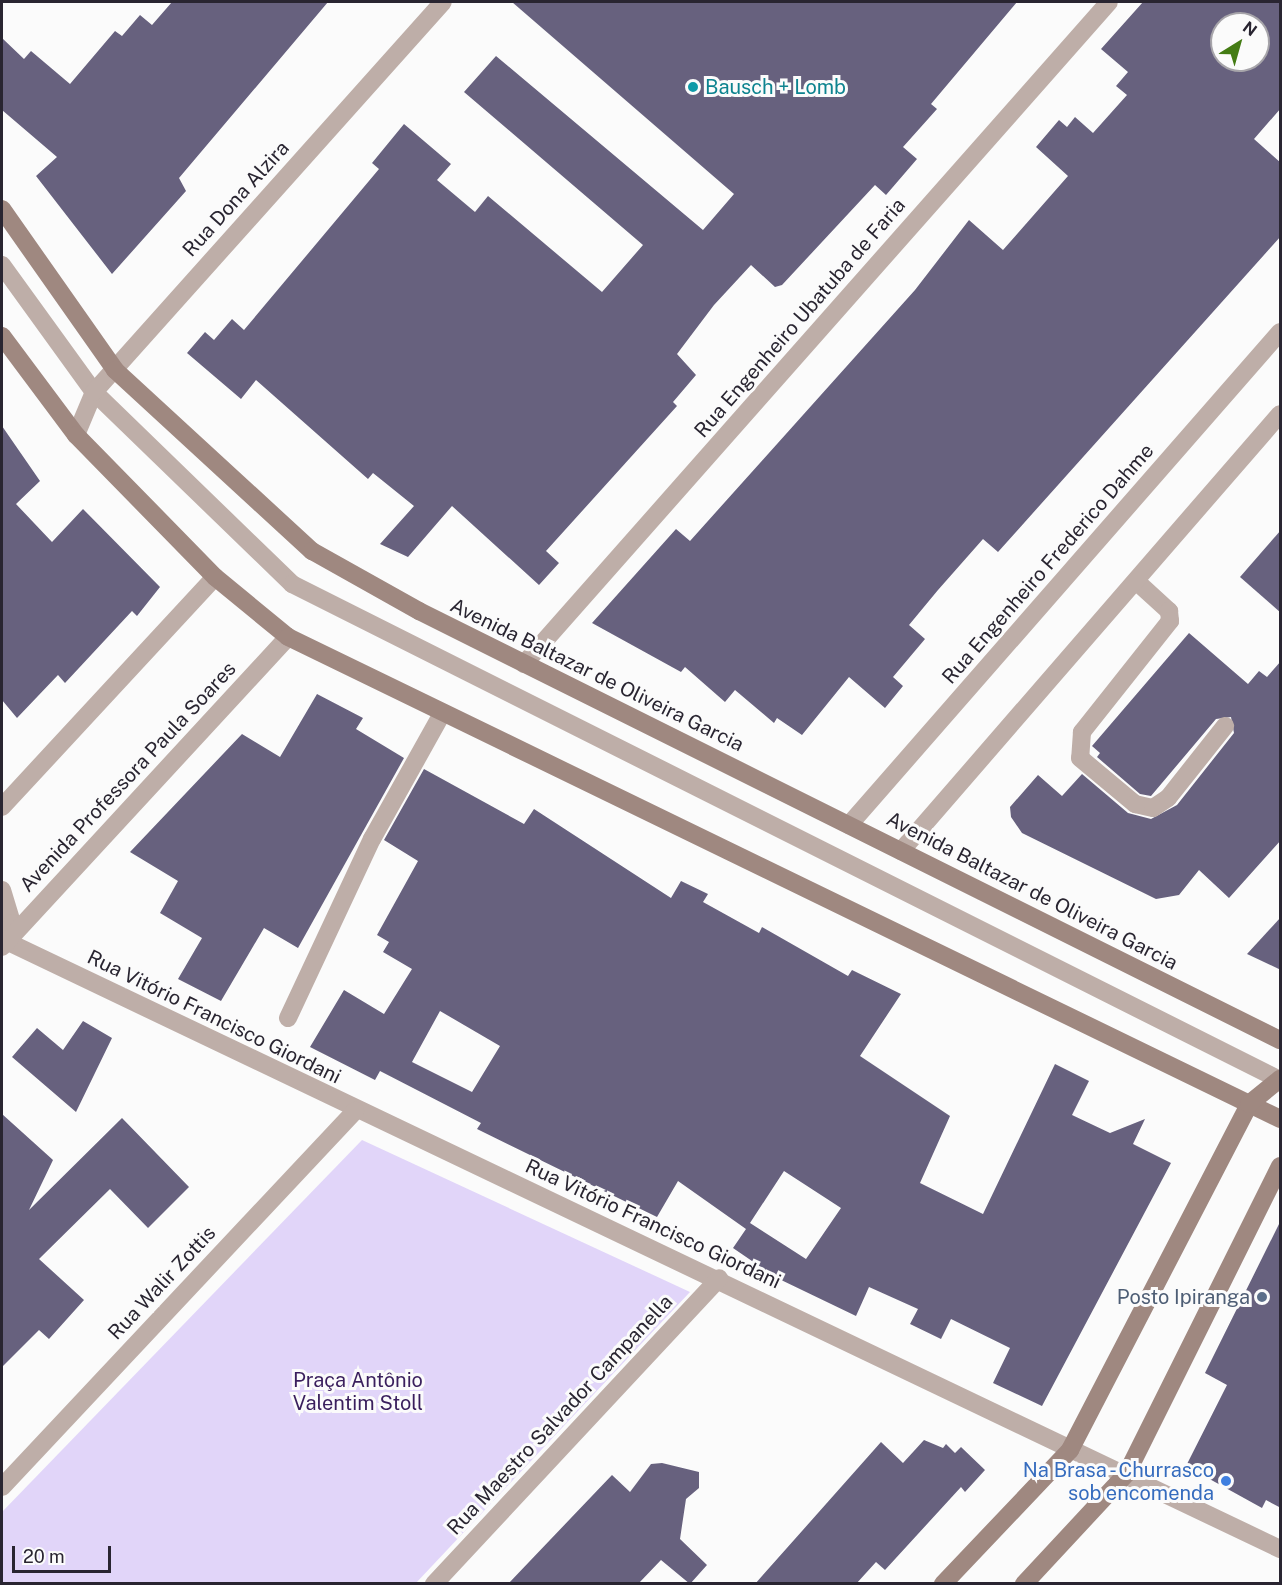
<!DOCTYPE html>
<meta charset="utf-8">
<style>
body{margin:0}
#map{position:relative;width:1282px;height:1585px;overflow:hidden;background:#fbfbfb;font-family:"Public Sans",sans-serif}
div>[style]{position:absolute}
.green>*{inset:0;background:#e1d5f9}
.building>*{inset:0;background:#67617e}
.service>*{height:18px;margin:-9px;padding:0 9px;transform-origin:9px;border-radius:9px;background:#beaea8}
.minor>*{height:18px;margin:-9px;padding:0 9px;transform-origin:9px;border-radius:9px;background:#beaea8}
.tertiary>*{height:18px;margin:-9px;padding:0 9px;transform-origin:9px;border-radius:9px;background:#beaea8}
.secondary>*{height:18px;margin:-9px;padding:0 9px;transform-origin:9px;border-radius:9px;background:#9f8880}
.dots>*{width:16px;height:16px;translate:-50% -50%;box-sizing:border-box;border:3px solid #fbfbfb;border-radius:50%}
span{translate:-50% -50%;white-space:nowrap;text-align:center;line-height:1.15;-webkit-text-stroke:6px #fbfbfb;paint-order:stroke}
.culture-label{font-size:20px;color:#0d838f}
.left{translate:0 -50%;text-align:left}
.street-label{font-size:20px;color:#292531}
.service-label{font-size:20px;color:#4e5e75}
.right{translate:-100% -50%;text-align:right}
.park-label{font-size:20px;color:#3a1f5d}
.shop-label{font-size:20px;color:#366cbe}
.frame{position:absolute;inset:0;border:3px solid #292531;pointer-events:none}
.north{position:absolute;left:1210px;top:12px;width:60px;height:60px;box-sizing:border-box;background:#fbfbfb;border:2px solid #a7a5aa;border-radius:50%;rotate:37deg;font-size:16px;font-weight:700;line-height:24px;text-align:center;color:#292531}
.north::after{content:'';display:block;margin:auto;width:21px;height:27px;background:#447c14;clip-path:polygon(50% 0,100% 100%,50% 72%,0 100%)}
.scale{position:absolute;left:12px;top:1546px;width:99px;height:27px;box-sizing:border-box;border:3px solid #292531;border-top:0;padding-left:8px;font-size:18px;line-height:21px;white-space:nowrap;color:#292531;-webkit-text-stroke:4px #fbfbfb;paint-order:stroke}
</style>
<div id="map">
<div class="green">
<div style="clip-path:polygon(362px 1140px,690px 1292px,416px 1583px,2px 1583px,2px 1512px)"></div>
</div>
<div class="building">
<div style="clip-path:polygon(172px 2px,328px 2px,179px 178px,186px 191px,112px 274px,36px 176px,57px 157px,2px 110px,2px 38px,24px 59px,31px 51px,70px 84px,115px 31px,122px 36px,140px 15px,152px 25px)"></div>
<div style="clip-path:polygon(512px 2px,1017px 2px,931px 104px,937px 109px,903px 147px,917px 159px,886px 195px,875px 185px,782px 285px,775px 287px,751px 265px,714px 305px,677px 354px,696px 375px,673px 402px,677px 406px,546px 551px,559px 563px,539px 585px,452px 506px,408px 557px,380px 544px,414px 506px,373px 473px,368px 479px,256px 380px,241px 399px,187px 353px,205px 332px,214px 340px,232px 319px,244px 330px,379px 169px,372px 163px,404px 124px,451px 164px,437px 180px,475px 212px,488px 196px,602px 292px,643px 245px,464px 92px,496px 56px,703px 230px,734px 194px)"></div>
<div style="clip-path:polygon(evenodd,1143px 2px,1281px 2px,1281px 108px,1254px 139px,1281px 163px,1281px 236px,998px 552px,983px 539px,938px 590px,909px 625px,925px 639px,893px 677px,903px 686px,885px 708px,849px 677px,802px 735px,777px 718px,774px 723px,735px 690px,725px 702px,685px 667px,681px 672px,592px 623px,676px 529px,690px 541px,915px 290px,969px 220px,1003px 250px,1068px 176px,1036px 147px,1059px 120px,1067px 127px,1075px 117px,1093px 133px,1127px 95px,1116px 86px,1128px 72px,1101px 49px,1143px 2px,1222px 24px,1258px 24px,1258px 60px,1222px 60px,1222px 24px)"></div>
<div style="clip-path:polygon(2px 426px,40px 481px,16px 504px,52px 542px,83px 509px,160px 587px,137px 616px,132px 611px,65px 683px,58px 675px,17px 718px,2px 700px)"></div>
<div style="clip-path:polygon(1281px 530px,1281px 613px,1240px 577px)"></div>
<div style="clip-path:polygon(1189px 633px,1248px 684px,1259px 671px,1267px 677px,1281px 661px,1281px 840px,1229px 898px,1199px 870px,1179px 895px,1156px 899px,1022px 833px,1011px 817px,1010px 807px,1038px 775px,1062px 796px,1082px 774px,1128px 813px,1151px 819px,1177px 805px,1234px 733px,1231px 717px,1216px 719px,1151px 796px,1140px 794px,1097px 757px,1100px 753px,1092px 746px)"></div>
<div style="clip-path:polygon(317px 694px,363px 718px,356px 729px,404px 758px,298px 948px,264px 928px,221px 1001px,178px 979px,202px 938px,160px 913px,178px 881px,130px 852px,242px 734px,280px 757px)"></div>
<div style="clip-path:polygon(evenodd,424px 769px,524px 824px,534px 809px,671px 898px,681px 881px,708px 894px,703px 902px,759px 933px,762px 927px,848px 976px,852px 970px,901px 994px,860px 1056px,950px 1116px,920px 1183px,983px 1214px,1055px 1064px,1089px 1081px,1072px 1115px,1110px 1133px,1145px 1119px,1133px 1144px,1171px 1163px,1042px 1406px,993px 1383px,1010px 1348px,951px 1319px,941px 1339px,910px 1324px,918px 1309px,869px 1287px,856px 1316px,777px 1278px,733px 1248px,746px 1229px,678px 1181px,657px 1217px,477px 1129px,481px 1123px,380px 1071px,375px 1080px,310px 1047px,344px 990px,384px 1014px,412px 969px,383px 952px,389px 942px,377px 935px,418px 861px,384px 840px,424px 769px,440px 1011px,500px 1046px,472px 1092px,412px 1062px,440px 1011px,424px 769px,784px 1171px,841px 1208px,806px 1259px,750px 1223px,784px 1171px)"></div>
<div style="clip-path:polygon(1281px 917px,1281px 970px,1247px 954px)"></div>
<div style="clip-path:polygon(83px 1021px,112px 1038px,76px 1112px,12px 1057px,37px 1028px,63px 1050px)"></div>
<div style="clip-path:polygon(2px 1114px,53px 1160px,29px 1210px,122px 1118px,189px 1187px,148px 1228px,110px 1189px,39px 1259px,84px 1300px,49px 1339px,39px 1330px,2px 1367px)"></div>
<div style="clip-path:polygon(1281px 1220px,1281px 1508px,1266px 1500px,1262px 1508px,1186px 1466px,1227px 1385px,1205px 1373px)"></div>
<div style="clip-path:polygon(924px 1440px,943px 1448px,946px 1444px,955px 1453px,961px 1447px,985px 1470px,965px 1492px,961px 1487px,885px 1570px,876px 1562px,856px 1584px,755px 1584px,881px 1442px,903px 1463px)"></div>
<div style="clip-path:polygon(662px 1463px,699px 1472px,699px 1488px,686px 1499px,680px 1539px,707px 1565px,690px 1584px,661px 1560px,638px 1584px,508px 1584px,612px 1475px,630px 1492px,651px 1464px)"></div>
</div>
<div class="service">
<div style="left:2px;top:265px;width:157px;rotate:54.1deg"></div>
<div style="left:94px;top:392px;width:276px;rotate:44.1deg"></div>
<div style="left:292px;top:584px;width:1106px;rotate:26.66deg"></div>
<div style="left:288px;top:1018px;width:198px;rotate:-64.9deg"></div>
<div style="left:372px;top:839px;width:143px;rotate:-60.8deg"></div>
</div>
<div class="minor">
<div style="left:1136px;top:581px;width:45px;rotate:42.3deg"></div>
<div style="left:1169px;top:611px;width:10px;rotate:84deg"></div>
<div style="left:1170px;top:621px;width:142px;rotate:128.4deg"></div>
<div style="left:1082px;top:732px;width:26px;rotate:94deg"></div>
<div style="left:1080px;top:758px;width:72px;rotate:39.9deg"></div>
<div style="left:1135px;top:804px;width:18px;rotate:13deg"></div>
<div style="left:1153px;top:808px;width:18px;rotate:-34deg"></div>
<div style="left:1168px;top:798px;width:92px;rotate:-51.6deg"></div>
<div style="left:524px;top:664px;width:883px;rotate:-48.53deg"></div>
<div style="left:6px;top:941px;width:1412px;rotate:25.51deg"></div>
<div style="left:2px;top:1487px;width:516px;rotate:-46.81deg"></div>
<div style="left:434px;top:1584px;width:418px;rotate:-47deg"></div>
</div>
<div class="tertiary">
<div style="left:76px;top:435px;width:47px;rotate:-67.3deg"></div>
<div style="left:94px;top:392px;width:523px;rotate:-48.18deg"></div>
<div style="left:2px;top:807px;width:313px;rotate:-47.2deg"></div>
<div style="left:849px;top:825px;width:655px;rotate:-48.84deg"></div>
<div style="left:901px;top:851px;width:578px;rotate:-49.07deg"></div>
<div style="left:2px;top:890px;width:34px;rotate:73deg"></div>
<div style="left:12px;top:923px;width:18px;rotate:106deg"></div>
<div style="left:2px;top:947px;width:422px;rotate:-47.3deg"></div>
</div>
<div class="secondary">
<div style="left:2px;top:209px;width:197px;rotate:54.9deg"></div>
<div style="left:115px;top:370px;width:268px;rotate:42.6deg"></div>
<div style="left:312px;top:551px;width:123px;rotate:29.3deg"></div>
<div style="left:419px;top:611px;width:962px;rotate:26.49deg"></div>
<div style="left:2px;top:336px;width:124px;rotate:53.2deg"></div>
<div style="left:76px;top:435px;width:199px;rotate:45.6deg"></div>
<div style="left:215px;top:577px;width:94px;rotate:39.4deg"></div>
<div style="left:288px;top:637px;width:1103px;rotate:25.91deg"></div>
<div style="left:943px;top:1584px;width:185px;rotate:-46.5deg"></div>
<div style="left:1070px;top:1450px;width:390px;rotate:-62.6deg"></div>
<div style="left:1249px;top:1104px;width:40px;rotate:-39deg"></div>
<div style="left:1024px;top:1584px;width:151px;rotate:-47.1deg"></div>
<div style="left:1127px;top:1473px;width:343px;rotate:-63.5deg"></div>
</div>
<div class="dots">
<div style="left:693px;top:87px;background:#0f9aa8"></div>
<div style="left:1262px;top:1297px;background:#5c6f8a"></div>
<div style="left:1226px;top:1481px;background:#3f7fe0"></div>
</div>
<div class="culture-label">
<span class="left" style="left:705px;top:87px">Bausch + Lomb</span>
</div>
<div class="street-label">
<span style="left:236px;top:199px;rotate:-48deg">Rua Dona Alzira</span>
<span style="left:800px;top:318px;rotate:-49deg">Rua Engenheiro Ubatuba de Faria</span>
<span style="left:1048px;top:564px;rotate:-49deg">Rua Engenheiro Frederico Dahme</span>
<span style="left:597px;top:675px;rotate:26deg">Avenida Baltazar de Oliveira Garcia</span>
<span style="left:128px;top:777px;rotate:-47deg">Avenida Professora Paula Soares</span>
<span style="left:1032px;top:891px;rotate:27deg">Avenida Baltazar de Oliveira Garcia</span>
<span style="left:214px;top:1017px;rotate:26deg">Rua Vitório Francisco Giordani</span>
<span style="left:653px;top:1224px;rotate:25deg">Rua Vitório Francisco Giordani</span>
<span style="left:162px;top:1283px;rotate:-47deg">Rua Walir Zottis</span>
<span style="left:560px;top:1415px;rotate:-47deg">Rua Maestro Salvador Campanella</span>
</div>
<div class="service-label">
<span class="right" style="left:1250px;top:1297px">Posto Ipiranga</span>
</div>
<div class="park-label">
<span style="left:358px;top:1392px">Praça Antônio<br>Valentim Stoll</span>
</div>
<div class="shop-label">
<span class="right" style="left:1214px;top:1482px">Na Brasa - Churrasco<br>sob encomenda</span>
</div>
<div class="frame"></div>
<div class="north">N</div>
<div class="scale">20 m</div>
</div>
